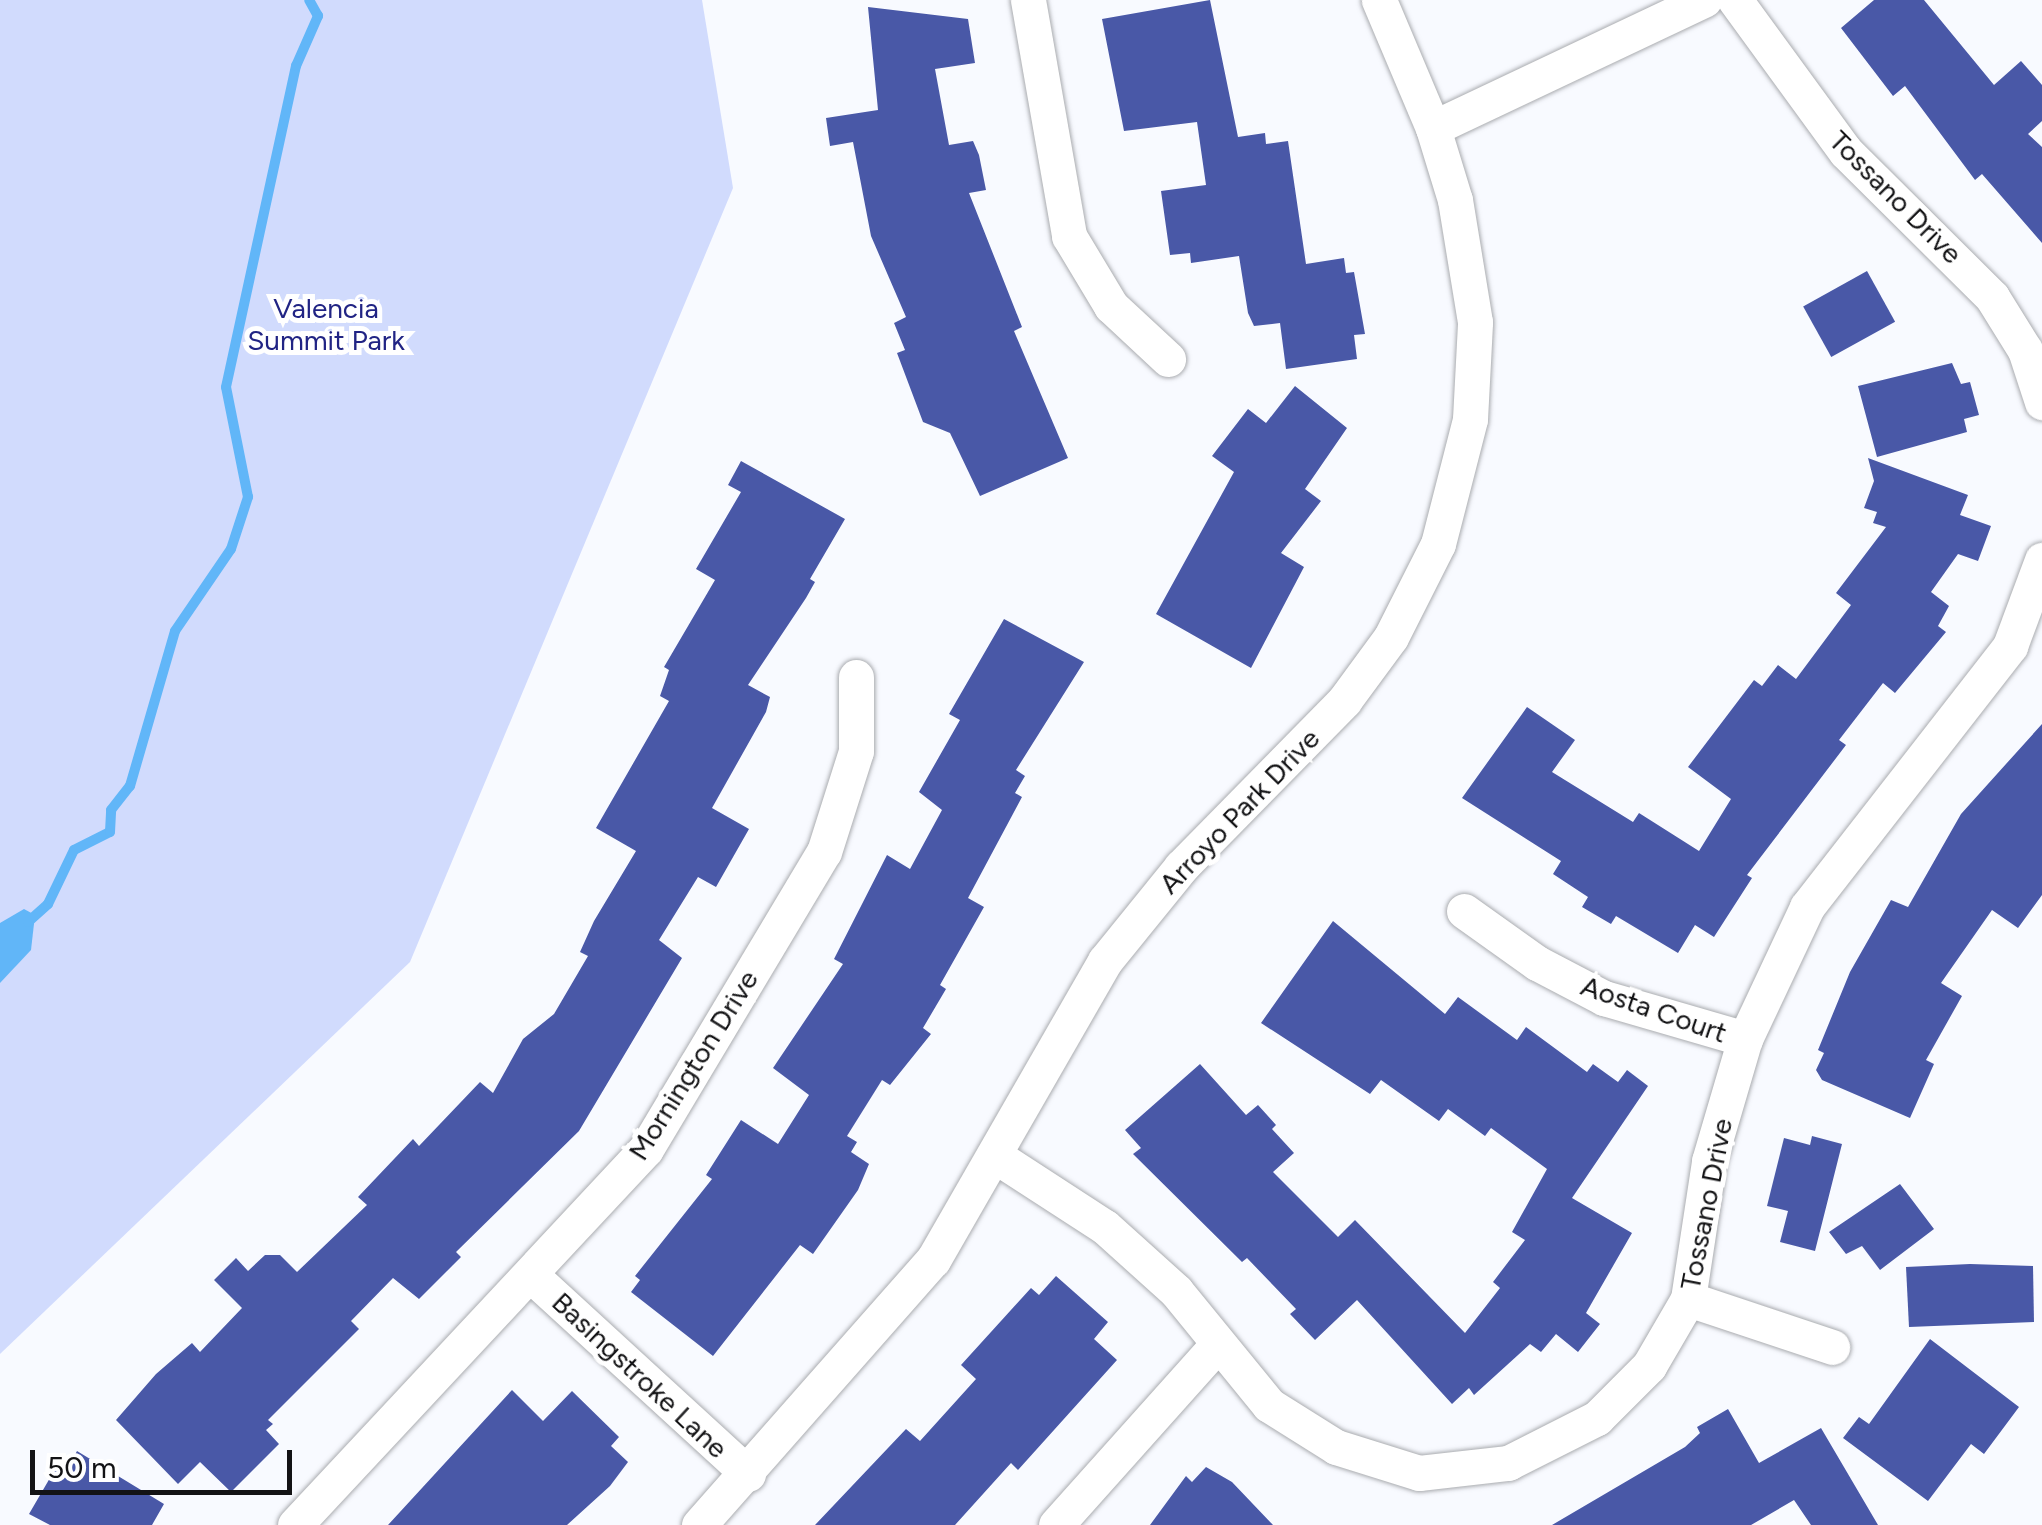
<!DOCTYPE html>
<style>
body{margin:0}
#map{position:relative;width:2042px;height:1525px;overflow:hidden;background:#f8faff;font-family:Figtree,sans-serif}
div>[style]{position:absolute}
.green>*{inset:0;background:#d1dbfd}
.water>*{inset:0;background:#61b6f8}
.stream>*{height:10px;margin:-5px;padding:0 5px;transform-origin:5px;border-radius:5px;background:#61b6f8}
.building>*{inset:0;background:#4958a7;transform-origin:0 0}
.roads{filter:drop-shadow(0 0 2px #aaacb0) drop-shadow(0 0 2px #aaacb0)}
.minor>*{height:35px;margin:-17.5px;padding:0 17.5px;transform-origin:17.5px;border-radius:17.5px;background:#fff}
span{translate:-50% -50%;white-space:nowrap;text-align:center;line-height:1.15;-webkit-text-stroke:10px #fff;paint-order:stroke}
.street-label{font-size:28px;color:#131315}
.park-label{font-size:28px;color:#212484}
.scale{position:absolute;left:30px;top:1450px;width:262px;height:45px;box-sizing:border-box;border:5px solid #131315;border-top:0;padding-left:12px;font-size:30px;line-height:35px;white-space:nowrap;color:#131315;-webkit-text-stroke:8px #fff;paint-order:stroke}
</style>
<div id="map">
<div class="green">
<div style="clip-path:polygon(0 0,702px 0,733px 188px,410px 962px,0 1354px)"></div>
</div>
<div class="water">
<div style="clip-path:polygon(24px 909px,35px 915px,31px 950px,0 983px,0 923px)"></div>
</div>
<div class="stream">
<div style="left:28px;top:922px;width:27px;rotate:-42deg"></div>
<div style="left:48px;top:904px;width:60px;rotate:-64.3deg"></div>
<div style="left:74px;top:850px;width:40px;rotate:-26.6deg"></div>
<div style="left:110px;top:832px;width:22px;rotate:-87deg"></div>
<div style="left:111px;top:810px;width:31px;rotate:-52deg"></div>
<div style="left:130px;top:786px;width:161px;rotate:-73.8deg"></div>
<div style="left:175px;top:631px;width:99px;rotate:-55.7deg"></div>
<div style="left:231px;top:549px;width:55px;rotate:-71.9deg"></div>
<div style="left:248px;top:497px;width:112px;rotate:-101.3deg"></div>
<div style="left:226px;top:387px;width:329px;rotate:-77.7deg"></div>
<div style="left:296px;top:66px;width:55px;rotate:-66.3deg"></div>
<div style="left:318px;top:16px;width:18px;rotate:-119deg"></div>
</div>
<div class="building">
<div style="clip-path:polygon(1210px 0,1238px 137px,1265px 133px,1266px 144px,1288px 141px,1306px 264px,1344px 258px,1346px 273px,1354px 272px,1365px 334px,1354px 335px,1357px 359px,1286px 369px,1280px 323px,1254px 326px,1248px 313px,1239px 256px,1191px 263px,1190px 253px,1170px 255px,1161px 191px,1206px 185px,1197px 122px,1124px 131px,1102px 19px)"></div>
<div style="clip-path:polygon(1874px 0,1924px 0,1994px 85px,2021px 61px,2042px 85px,2042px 121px,2028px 134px,2042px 147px,2042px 243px,1982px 174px,1975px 180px,1905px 86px,1893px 96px,1841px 28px)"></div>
<div style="clip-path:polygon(868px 7px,968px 19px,975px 63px,935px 69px,949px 145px,973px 141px,979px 155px,986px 190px,969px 193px,1022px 327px,1014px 331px,1068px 458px,980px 496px,950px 433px,923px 422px,897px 353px,905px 350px,894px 323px,906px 317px,871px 236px,853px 142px,830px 146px,826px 118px,878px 110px)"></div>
<div style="left:1867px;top:271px;width:58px;height:73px;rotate:61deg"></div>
<div style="clip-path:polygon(1952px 363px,1961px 384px,1970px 382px,1979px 415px,1964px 419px,1967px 432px,1877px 457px,1858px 386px)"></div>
<div style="clip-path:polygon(1295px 386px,1347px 428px,1305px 489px,1321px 501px,1281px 553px,1304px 567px,1251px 668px,1156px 614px,1234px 472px,1212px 456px,1248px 409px,1266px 423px)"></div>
<div style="clip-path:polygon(1868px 458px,1968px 495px,1960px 515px,1991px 526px,1978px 561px,1958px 554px,1931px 592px,1949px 606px,1938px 626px,1946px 632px,1895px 693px,1883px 683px,1839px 740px,1846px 745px,1747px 875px,1752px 878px,1714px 937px,1695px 925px,1678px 953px,1616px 916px,1611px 924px,1582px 907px,1588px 897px,1553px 874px,1561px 861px,1462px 798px,1527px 707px,1575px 740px,1552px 772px,1633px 822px,1639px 813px,1699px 851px,1731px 799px,1688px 767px,1754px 680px,1762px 686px,1778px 665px,1796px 679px,1851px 605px,1836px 593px,1886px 527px,1873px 523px,1877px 512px,1864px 508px,1874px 481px)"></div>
<div style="clip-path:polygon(741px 461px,845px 519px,810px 579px,815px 582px,806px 598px,748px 685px,770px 697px,766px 712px,712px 808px,749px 829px,716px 887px,698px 877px,659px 940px,682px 958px,579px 1131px,456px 1252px,461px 1257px,419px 1299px,393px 1278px,351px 1321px,359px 1329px,268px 1420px,273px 1424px,266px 1430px,279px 1444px,231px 1492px,200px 1462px,178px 1484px,116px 1420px,156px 1374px,192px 1343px,200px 1352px,242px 1308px,214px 1280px,236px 1258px,248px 1271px,265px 1255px,280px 1255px,297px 1272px,367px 1205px,358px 1197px,413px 1139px,419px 1146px,480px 1082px,493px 1093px,523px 1039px,554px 1014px,588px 956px,580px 952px,594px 921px,636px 851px,596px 828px,669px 701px,660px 696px,669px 670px,664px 667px,715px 580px,696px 569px,741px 492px,728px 485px)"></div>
<div style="clip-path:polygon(1004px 619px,1084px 662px,1016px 770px,1025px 776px,1015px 793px,1022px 797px,968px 898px,984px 907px,940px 985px,946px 989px,923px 1028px,931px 1034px,890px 1085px,882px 1080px,847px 1136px,857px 1142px,851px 1152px,869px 1164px,858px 1190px,813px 1254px,800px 1245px,713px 1356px,631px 1292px,640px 1280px,635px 1276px,712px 1179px,706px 1175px,741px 1120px,778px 1144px,809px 1095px,773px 1068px,843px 964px,834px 959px,887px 855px,910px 869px,942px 810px,919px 792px,960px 720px,949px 714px)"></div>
<div style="clip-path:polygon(2042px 724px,2042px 895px,2018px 928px,1992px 910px,1941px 983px,1962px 996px,1926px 1060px,1934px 1064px,1910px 1118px,1822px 1080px,1816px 1070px,1824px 1053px,1818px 1050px,1850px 972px,1891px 900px,1908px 907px,1961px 814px)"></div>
<div style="clip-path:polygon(1333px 921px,1445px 1014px,1458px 997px,1517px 1040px,1526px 1027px,1587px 1072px,1593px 1064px,1618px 1082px,1627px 1070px,1648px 1086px,1572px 1198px,1632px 1233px,1586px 1313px,1600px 1324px,1578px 1352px,1556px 1334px,1541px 1352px,1530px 1344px,1474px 1395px,1469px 1388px,1452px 1404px,1357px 1300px,1315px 1340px,1290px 1314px,1296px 1309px,1247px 1258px,1242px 1262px,1133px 1154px,1141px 1148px,1125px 1130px,1200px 1064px,1246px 1115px,1258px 1105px,1276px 1125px,1272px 1129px,1294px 1153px,1273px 1172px,1338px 1237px,1355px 1220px,1465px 1333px,1500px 1288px,1493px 1282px,1525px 1240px,1512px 1232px,1547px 1169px,1491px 1128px,1485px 1136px,1448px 1109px,1439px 1121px,1381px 1080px,1370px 1094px,1261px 1023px)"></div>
<div style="clip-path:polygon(1812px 1136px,1842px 1144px,1815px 1251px,1780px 1242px,1788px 1211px,1767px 1206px,1784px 1138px,1810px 1145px)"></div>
<div style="clip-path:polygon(1900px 1184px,1934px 1229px,1880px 1270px,1862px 1246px,1846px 1254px,1829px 1232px)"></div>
<div style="clip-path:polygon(1970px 1264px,2033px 1266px,2034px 1322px,1909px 1327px,1906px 1267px)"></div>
<div style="clip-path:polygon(1056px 1276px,1108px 1322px,1094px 1339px,1117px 1360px,1018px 1470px,1011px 1463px,955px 1525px,815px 1525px,906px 1429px,920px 1441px,976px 1379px,961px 1365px,1031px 1288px,1039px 1295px)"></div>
<div style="clip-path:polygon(1930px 1339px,2019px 1407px,1984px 1454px,1971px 1444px,1928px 1501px,1843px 1438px,1859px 1417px,1869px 1424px)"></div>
<div style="clip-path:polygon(512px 1390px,543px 1421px,572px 1391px,619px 1437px,611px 1446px,628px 1462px,610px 1486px,567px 1525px,388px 1525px)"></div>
<div style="clip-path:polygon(1728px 1409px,1759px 1463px,1821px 1428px,1878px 1525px,1811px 1525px,1794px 1500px,1751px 1525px,1552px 1525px,1685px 1447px,1700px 1433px,1697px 1427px)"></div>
<div style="clip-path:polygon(77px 1451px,164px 1504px,152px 1525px,50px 1525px,29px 1514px,61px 1459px,70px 1464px)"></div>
<div style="clip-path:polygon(1206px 1467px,1232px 1482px,1273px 1525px,1150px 1525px,1186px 1476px,1192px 1482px)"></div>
</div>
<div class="roads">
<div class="minor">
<div style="left:1028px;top:0;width:240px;rotate:80.1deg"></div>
<div style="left:1069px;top:236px;width:82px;rotate:59deg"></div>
<div style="left:1111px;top:306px;width:78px;rotate:42.9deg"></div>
<div style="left:1735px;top:0;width:188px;rotate:53.9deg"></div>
<div style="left:1846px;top:152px;width:206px;rotate:44.8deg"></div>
<div style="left:1992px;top:297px;width:62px;rotate:58.1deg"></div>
<div style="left:2025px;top:350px;width:55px;rotate:71.9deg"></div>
<div style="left:1433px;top:128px;width:300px;rotate:-25.3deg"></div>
<div style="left:1464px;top:911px;width:90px;rotate:35.5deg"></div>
<div style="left:1537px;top:963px;width:76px;rotate:27.6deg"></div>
<div style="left:1604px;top:998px;width:147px;rotate:16.2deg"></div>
<div style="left:994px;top:1155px;width:132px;rotate:33deg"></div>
<div style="left:1105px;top:1227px;width:96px;rotate:42deg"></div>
<div style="left:1176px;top:1291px;width:147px;rotate:50.8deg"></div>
<div style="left:1269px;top:1405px;width:79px;rotate:32.1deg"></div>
<div style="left:1336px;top:1447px;width:87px;rotate:17.4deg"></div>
<div style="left:1419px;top:1473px;width:90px;rotate:-6.4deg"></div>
<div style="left:1508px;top:1463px;width:100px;rotate:-26.8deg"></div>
<div style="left:1597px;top:1418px;width:74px;rotate:-45deg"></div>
<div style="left:1649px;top:1366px;width:78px;rotate:-59.8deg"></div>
<div style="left:1688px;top:1299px;width:140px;rotate:-81.3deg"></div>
<div style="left:1709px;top:1161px;width:127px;rotate:-73.6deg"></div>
<div style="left:1745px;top:1039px;width:146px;rotate:-64.8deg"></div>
<div style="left:1807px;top:907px;width:331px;rotate:-52.1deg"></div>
<div style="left:2010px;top:646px;width:92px;rotate:-69.6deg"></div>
<div style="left:532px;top:1276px;width:293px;rotate:42.5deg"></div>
<div style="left:1688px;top:1299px;width:152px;rotate:18.4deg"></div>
<div style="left:295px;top:1525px;width:514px;rotate:-46.97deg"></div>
<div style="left:646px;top:1149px;width:346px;rotate:-59.1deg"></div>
<div style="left:824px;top:852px;width:106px;rotate:-72.4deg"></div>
<div style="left:856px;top:751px;width:74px;rotate:-90deg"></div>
<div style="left:699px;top:1525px;width:354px;rotate:-48.6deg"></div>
<div style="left:933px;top:1260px;width:345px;rotate:-60.1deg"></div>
<div style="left:1105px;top:961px;width:121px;rotate:-51deg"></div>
<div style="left:1181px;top:867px;width:233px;rotate:-45.5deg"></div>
<div style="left:1344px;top:701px;width:79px;rotate:-53.7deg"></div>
<div style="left:1391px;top:637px;width:104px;rotate:-63.2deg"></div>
<div style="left:1438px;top:544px;width:129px;rotate:-75.6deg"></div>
<div style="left:1470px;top:419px;width:97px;rotate:-87deg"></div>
<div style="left:1475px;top:322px;width:124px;rotate:-99.3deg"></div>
<div style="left:1455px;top:200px;width:75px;rotate:-107deg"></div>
<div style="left:1433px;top:128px;width:139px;rotate:-112.9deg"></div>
<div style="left:1056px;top:1525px;width:243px;rotate:-48.2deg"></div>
</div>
</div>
<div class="street-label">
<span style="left:1896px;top:197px;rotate:45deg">Tossano Drive</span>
<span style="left:1239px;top:811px;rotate:-46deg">Arroyo Park Drive</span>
<span style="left:1654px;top:1009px;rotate:19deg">Aosta Court</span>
<span style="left:693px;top:1065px;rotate:-58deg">Mornington Drive</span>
<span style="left:1706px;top:1204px;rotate:-79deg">Tossano Drive</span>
<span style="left:640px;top:1375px;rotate:43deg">Basingstroke Lane</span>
</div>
<div class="park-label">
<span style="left:326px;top:324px">Valencia<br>Summit Park</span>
</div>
<div class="scale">50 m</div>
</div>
